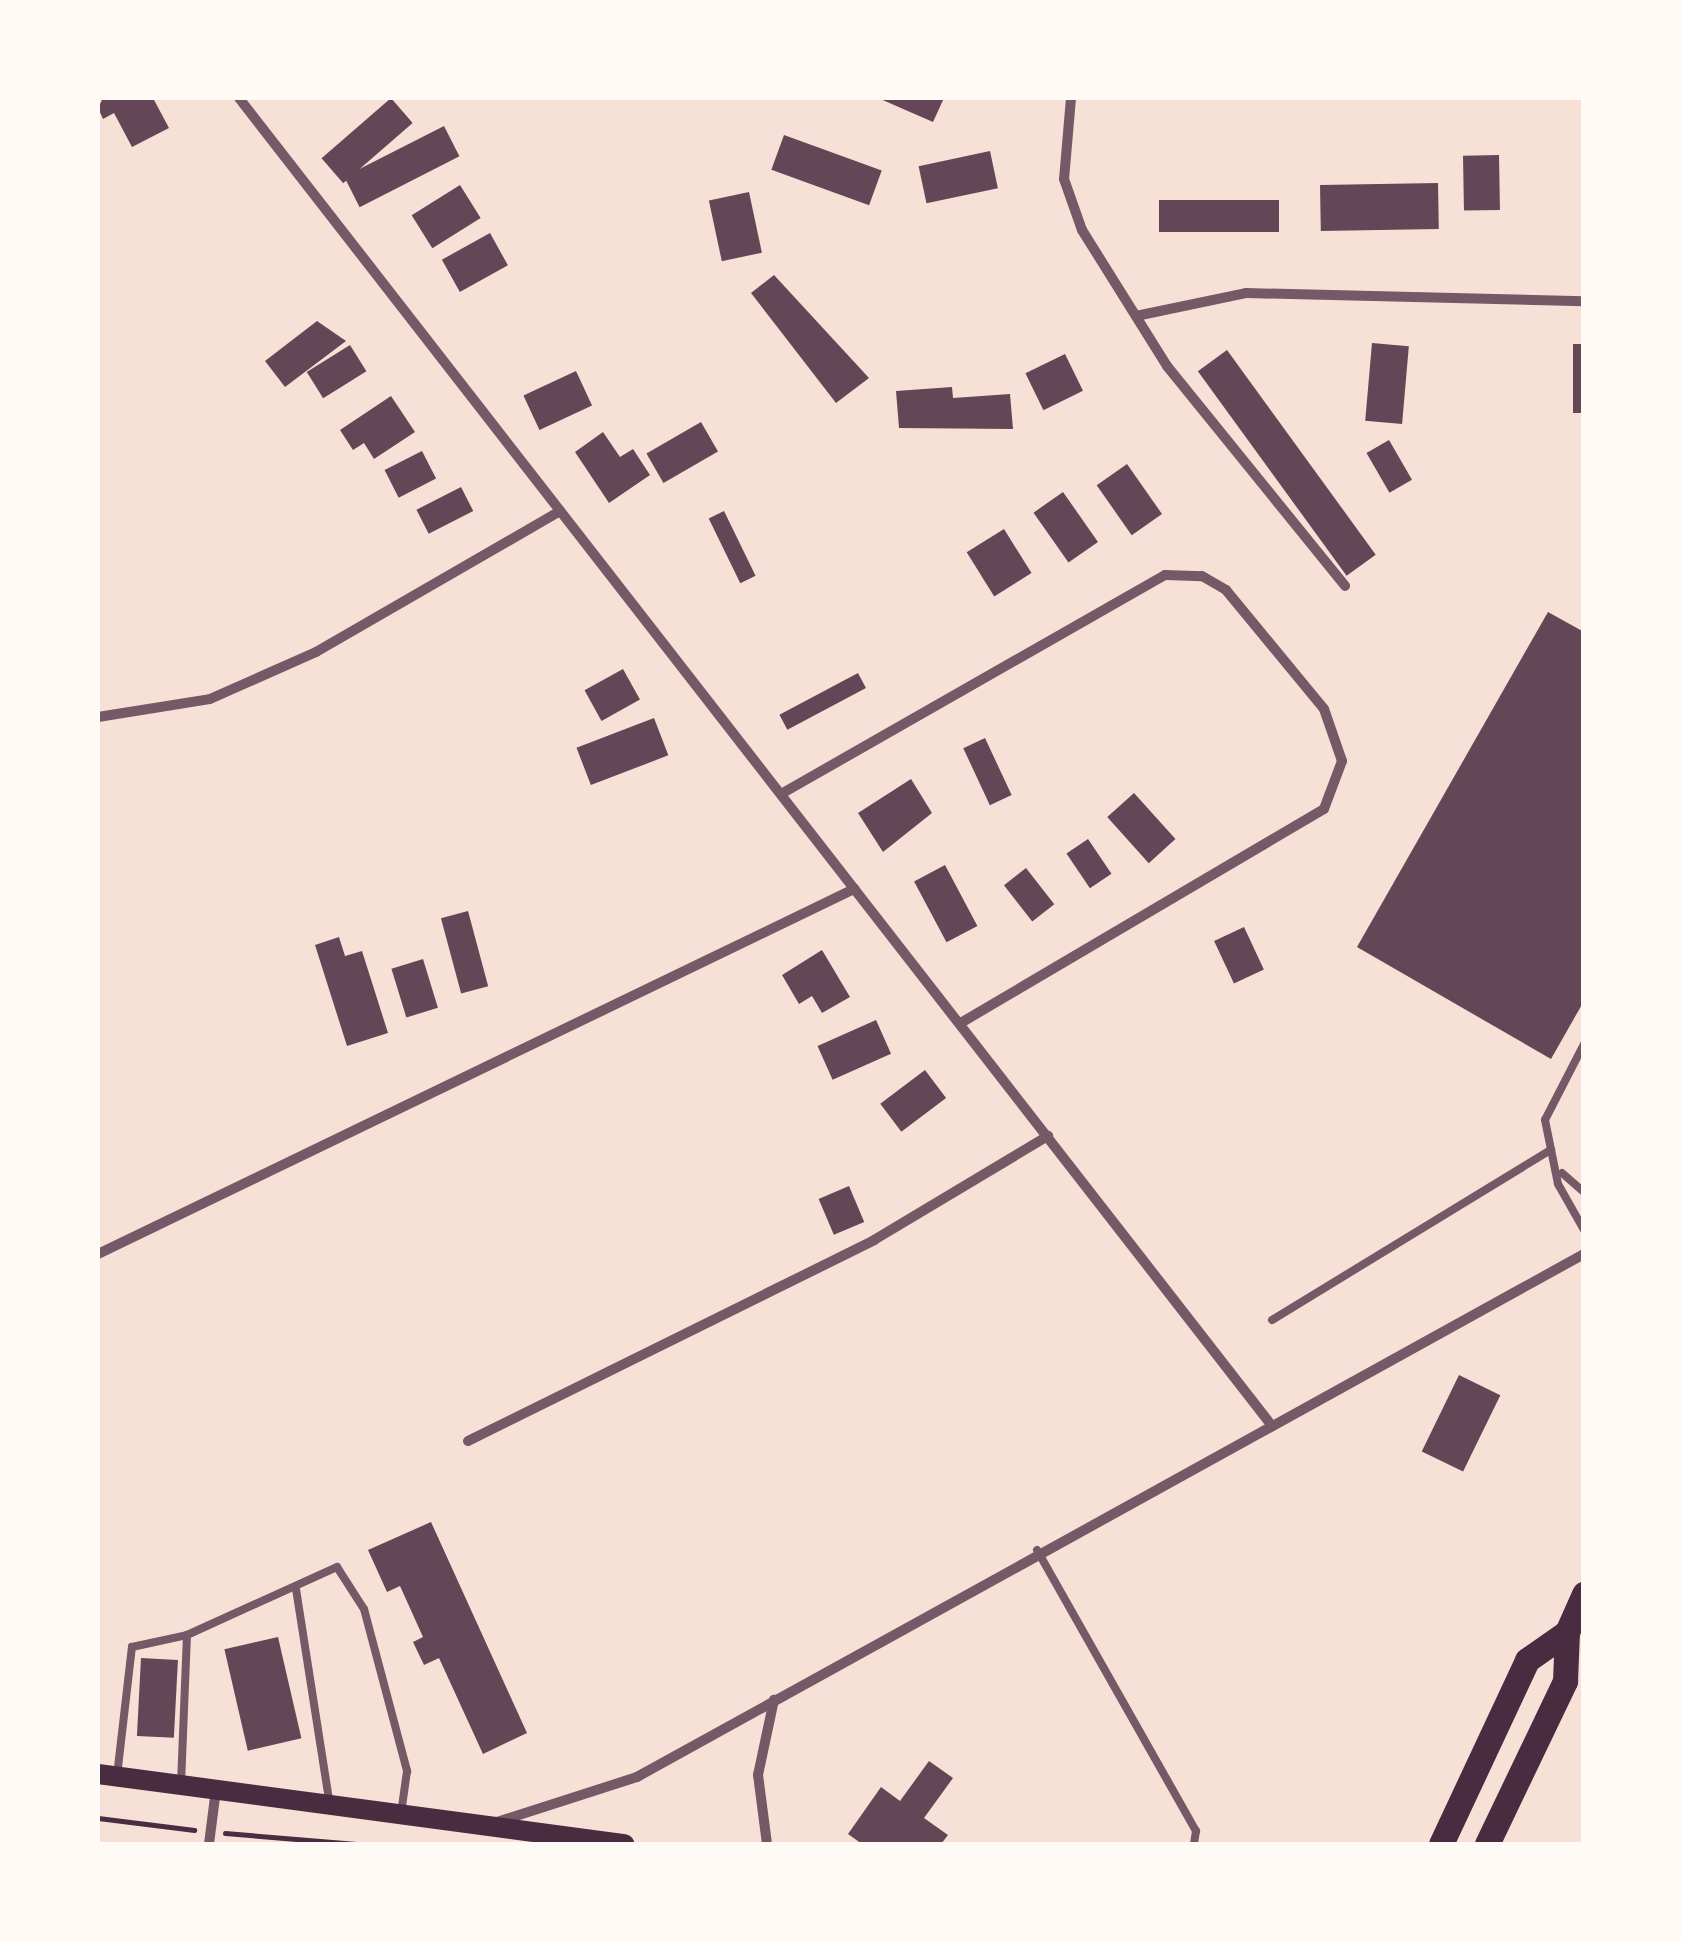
<!DOCTYPE html>
<style>
body{margin:0}
#map{position:relative;width:1681px;height:1942px;overflow:hidden;background:#f7e1d7;font-family:Manrope,sans-serif}
div>[style]{position:absolute}
.building>*{inset:0;background:#644757;transform-origin:0 0}
.path>*{height:5px;margin:-2.5px;padding:0 2.5px;transform-origin:2.5px;border-radius:2.5px;background:#4a2c40}
.service>*{height:8px;margin:-4px;padding:0 4px;transform-origin:4px;border-radius:4px;background:#755966}
.minor>*{height:10px;margin:-5px;padding:0 5px;transform-origin:5px;border-radius:5px;background:#755966}
.secondary>*{height:20px;margin:-10px;padding:0 10px;transform-origin:10px;border-radius:10px;background:#4a2c40}
.primary>*{height:25px;margin:-12.5px;padding:0 12.5px;transform-origin:12.5px;border-radius:12.5px;background:#4a2c40}
span{translate:-50% -50%;white-space:nowrap;text-align:center;line-height:1.15;-webkit-text-stroke:9px #fffaf5;paint-order:stroke}
.frame{position:absolute;inset:0;border:100px solid #fffaf5;pointer-events:none}
</style>
<div id="map">
<div class="building">
<div style="clip-path:polygon(153px 98px,169px 128px,132px 147px,114px 113px,103px 119px,98px 108px,103px 98px)"></div>
<div style="left:391px;top:98px;width:33px;height:92px;rotate:49deg"></div>
<div style="clip-path:polygon(878px 98px,944px 98px,933px 122px)"></div>
<div style="left:444px;top:126px;width:34px;height:112px;rotate:63deg"></div>
<div style="left:784px;top:135px;width:104px;height:37px;rotate:20deg"></div>
<div style="left:990px;top:151px;width:38px;height:73px;rotate:78deg"></div>
<div style="left:1499px;top:155px;width:55px;height:36px;rotate:89deg"></div>
<div style="left:1438px;top:183px;width:46px;height:118px;rotate:89deg"></div>
<div style="left:460px;top:185px;width:39px;height:57px;rotate:58deg"></div>
<div style="left:749px;top:192px;width:62px;height:41px;rotate:78deg"></div>
<div style="left:1159px;top:200px;width:120px;height:32px"></div>
<div style="left:490px;top:233px;width:37px;height:55px;rotate:61deg"></div>
<div style="clip-path:polygon(774px 275px,869px 378px,836px 403px,751px 293px)"></div>
<div style="clip-path:polygon(317px 321px,346px 341px,285px 387px,265px 361px)"></div>
<div style="left:1372px;top:343px;width:37px;height:78px;rotate:5deg"></div>
<div style="left:1573px;top:344px;width:11px;height:69px"></div>
<div style="left:350px;top:345px;width:31px;height:51px;rotate:58deg"></div>
<div style="left:1227px;top:350px;width:253px;height:36px;rotate:54deg"></div>
<div style="left:1065px;top:354px;width:41px;height:44px;rotate:64deg"></div>
<div style="left:576px;top:371px;width:38px;height:58px;rotate:65deg"></div>
<div style="clip-path:polygon(952px 387px,953px 398px,1010px 394px,1013px 429px,899px 428px,896px 391px)"></div>
<div style="clip-path:polygon(391px 396px,415px 432px,374px 459px,364px 443px,353px 450px,340px 430px)"></div>
<div style="left:701px;top:422px;width:34px;height:63px;rotate:60deg"></div>
<div style="clip-path:polygon(603px 432px,620px 457px,633px 449px,650px 475px,609px 503px,575px 452px)"></div>
<div style="left:1389px;top:440px;width:46px;height:26px;rotate:60deg"></div>
<div style="left:422px;top:451px;width:31px;height:42px;rotate:63deg"></div>
<div style="left:1127px;top:464px;width:61px;height:37px;rotate:55deg"></div>
<div style="left:461px;top:487px;width:27px;height:50px;rotate:63deg"></div>
<div style="left:1063px;top:492px;width:61px;height:36px;rotate:55deg"></div>
<div style="left:724px;top:511px;width:72px;height:17px;rotate:64deg"></div>
<div style="left:1004px;top:529px;width:52px;height:44px;rotate:58deg"></div>
<div style="clip-path:polygon(1548px 612px,1584px 632px,1584px 1001px,1551px 1059px,1357px 947px)"></div>
<div style="left:623px;top:669px;width:35px;height:44px;rotate:61deg"></div>
<div style="left:858px;top:673px;width:17px;height:89px;rotate:62deg"></div>
<div style="left:654px;top:718px;width:40px;height:83px;rotate:69deg"></div>
<div style="left:985px;top:738px;width:63px;height:24px;rotate:65deg"></div>
<div style="clip-path:polygon(911px 779px,932px 813px,883px 852px,858px 813px)"></div>
<div style="left:1134px;top:793px;width:62px;height:36px;rotate:48deg"></div>
<div style="left:1088px;top:839px;width:42px;height:26px;rotate:56deg"></div>
<div style="left:945px;top:865px;width:69px;height:35px;rotate:62deg"></div>
<div style="left:1026px;top:868px;width:46px;height:28px;rotate:52deg"></div>
<div style="left:468px;top:911px;width:78px;height:28px;rotate:75deg"></div>
<div style="left:1244px;top:927px;width:47px;height:33px;rotate:65deg"></div>
<div style="clip-path:polygon(339px 937px,345px 956px,362px 951px,388px 1033px,347px 1046px,315px 945px)"></div>
<div style="clip-path:polygon(822px 950px,850px 997px,822px 1013px,812px 996px,799px 1004px,782px 975px)"></div>
<div style="left:423px;top:959px;width:51px;height:33px;rotate:73deg"></div>
<div style="left:876px;top:1020px;width:37px;height:64px;rotate:66deg"></div>
<div style="left:925px;top:1070px;width:35px;height:56px;rotate:53deg"></div>
<div style="left:849px;top:1186px;width:39px;height:33px;rotate:67deg"></div>
<div style="left:1459px;top:1375px;width:46px;height:85px;rotate:26deg"></div>
<div style="clip-path:polygon(431px 1522px,527px 1733px,483px 1754px,439px 1658px,424px 1665px,413px 1642px,423px 1637px,400px 1586px,387px 1592px,368px 1550px)"></div>
<div style="left:278px;top:1637px;width:104px;height:55px;rotate:77deg"></div>
<div style="left:141px;top:1658px;width:37px;height:78px;rotate:3deg"></div>
<div style="clip-path:polygon(929px 1761px,953px 1778px,924px 1818px,948px 1835px,941px 1844px,862px 1844px,848px 1834px,881px 1787px,900px 1801px)"></div>
</div>
<div class="path">
<div style="left:98px;top:1818px;width:97px;rotate:7.1deg"></div>
<div style="left:225px;top:1833px;width:132px;rotate:4.8deg"></div>
</div>
<div class="service">
<div style="left:1584px;top:1044px;width:85px;rotate:117.2deg"></div>
<div style="left:1545px;top:1120px;width:65px;rotate:78.5deg"></div>
<div style="left:1558px;top:1184px;width:53px;rotate:60.5deg"></div>
<div style="left:1562px;top:1173px;width:29px;rotate:41deg"></div>
<div style="left:1272px;top:1320px;width:327px;rotate:-31.4deg"></div>
<div style="left:1037px;top:1550px;width:323px;rotate:60.5deg"></div>
<div style="left:1196px;top:1831px;width:13px;rotate:99deg"></div>
<div style="left:296px;top:1589px;width:214px;rotate:81.1deg"></div>
<div style="left:117px;top:1776px;width:130px;rotate:-83.4deg"></div>
<div style="left:132px;top:1647px;width:56px;rotate:-12.3deg"></div>
<div style="left:181px;top:1784px;width:149px;rotate:-87.7deg"></div>
<div style="left:187px;top:1635px;width:165px;rotate:-24.4deg"></div>
<div style="left:337px;top:1567px;width:50px;rotate:57.3deg"></div>
<div style="left:364px;top:1609px;width:168px;rotate:75.1deg"></div>
<div style="left:407px;top:1771px;width:37px;rotate:98deg"></div>
</div>
<div class="minor">
<div style="left:239px;top:98px;width:1677px;rotate:52.12deg"></div>
<div style="left:1071px;top:98px;width:81px;rotate:94.9deg"></div>
<div style="left:1064px;top:179px;width:54px;rotate:70.6deg"></div>
<div style="left:1082px;top:230px;width:160px;rotate:58deg"></div>
<div style="left:1167px;top:366px;width:283px;rotate:51deg"></div>
<div style="left:1136px;top:316px;width:112px;rotate:-11.8deg"></div>
<div style="left:1246px;top:293px;width:338px;rotate:1.4deg"></div>
<div style="left:98px;top:717px;width:113px;rotate:-9.1deg"></div>
<div style="left:210px;top:699px;width:116px;rotate:-23.9deg"></div>
<div style="left:316px;top:652px;width:282px;rotate:-30deg"></div>
<div style="left:781px;top:794px;width:442px;rotate:-29.7deg"></div>
<div style="left:1165px;top:575px;width:37px;rotate:2deg"></div>
<div style="left:1202px;top:576px;width:28px;rotate:30deg"></div>
<div style="left:1226px;top:590px;width:154px;rotate:50.5deg"></div>
<div style="left:1324px;top:709px;width:55px;rotate:70.9deg"></div>
<div style="left:1342px;top:761px;width:51px;rotate:110.6deg"></div>
<div style="left:1324px;top:809px;width:419px;rotate:149.5deg"></div>
<div style="left:98px;top:1254px;width:840px;rotate:-25.77deg"></div>
<div style="left:468px;top:1441px;width:453px;rotate:-26.3deg"></div>
<div style="left:874px;top:1240px;width:203px;rotate:-30.9deg"></div>
<div style="left:497px;top:1822px;width:147px;rotate:-17.8deg"></div>
<div style="left:637px;top:1777px;width:1082px;rotate:-28.91deg"></div>
<div style="left:209px;top:1844px;width:55px;rotate:-82.7deg"></div>
<div style="left:767px;top:1844px;width:70px;rotate:-97.4deg"></div>
<div style="left:758px;top:1775px;width:77px;rotate:-78deg"></div>
</div>
<div class="secondary">
<div style="left:98px;top:1774px;width:531px;rotate:7.58deg"></div>
</div>
<div class="primary">
<div style="left:1441px;top:1844px;width:203px;rotate:-64.9deg"></div>
<div style="left:1527px;top:1660px;width:49px;rotate:-35deg"></div>
<div style="left:1487px;top:1844px;width:181px;rotate:-64.4deg"></div>
<div style="left:1565px;top:1681px;width:49px;rotate:-87.7deg"></div>
<div style="left:1567px;top:1632px;width:42px;rotate:-65.9deg"></div>
</div>
<div class="frame"></div>
</div>
